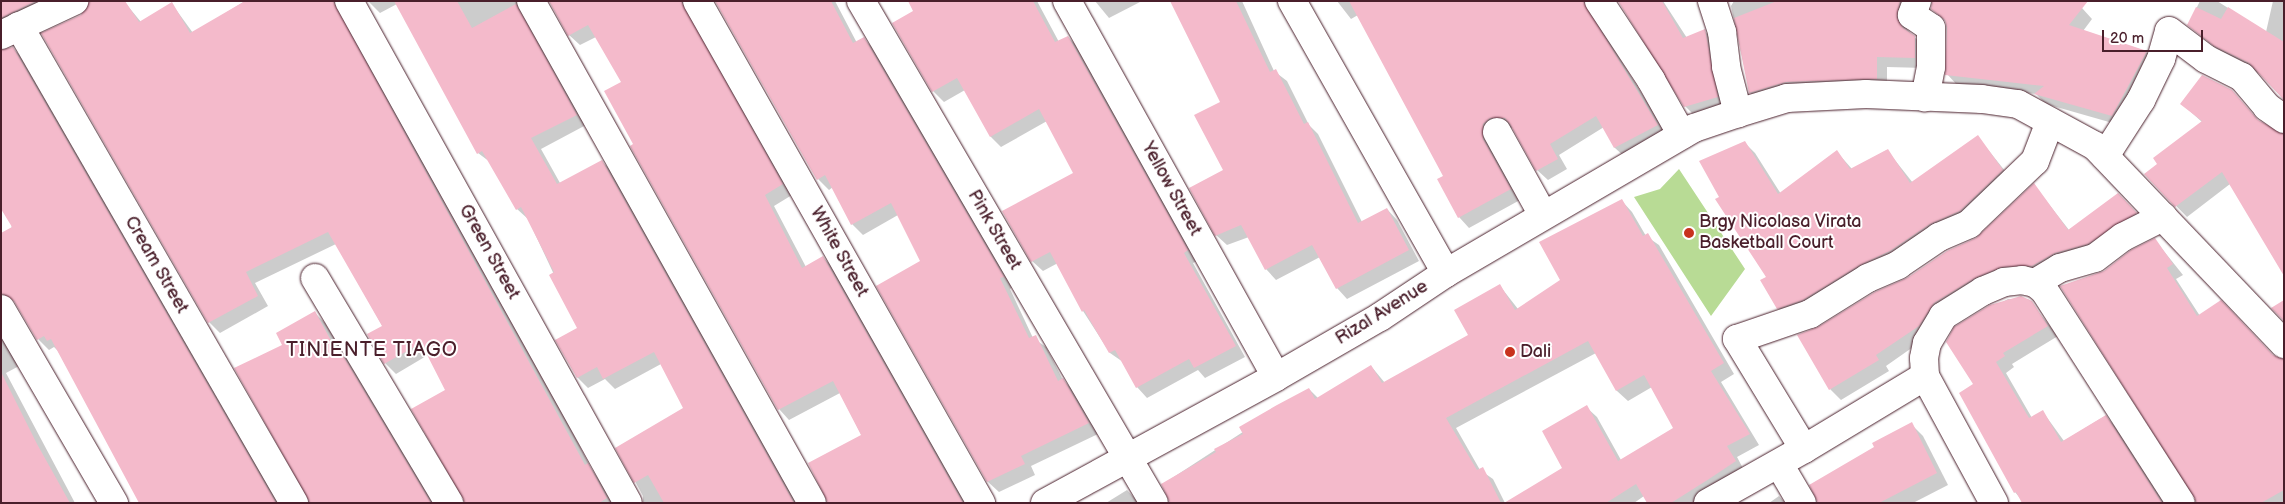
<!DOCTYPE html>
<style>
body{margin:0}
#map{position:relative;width:2285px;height:504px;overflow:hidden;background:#fff;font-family:"Balsamiq Sans",sans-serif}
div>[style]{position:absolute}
.green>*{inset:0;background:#b8db95}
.shadow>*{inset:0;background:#0003}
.building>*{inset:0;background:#f4bacb}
.roads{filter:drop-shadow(0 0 1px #4a1f2b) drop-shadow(0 0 1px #4a1f2b)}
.street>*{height:28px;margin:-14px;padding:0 14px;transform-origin:14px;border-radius:14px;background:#fff}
.secondary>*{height:28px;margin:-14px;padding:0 14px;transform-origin:14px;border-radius:14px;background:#fff}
.dots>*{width:14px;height:14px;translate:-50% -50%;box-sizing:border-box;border:2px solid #fff;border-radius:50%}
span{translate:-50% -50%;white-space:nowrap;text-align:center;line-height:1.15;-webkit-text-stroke:4px #fff;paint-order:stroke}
.street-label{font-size:18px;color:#4a1f2b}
.poi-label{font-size:18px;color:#4a1f2b}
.left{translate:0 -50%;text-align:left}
.quarter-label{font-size:20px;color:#4a1f2b;letter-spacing:1px}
.frame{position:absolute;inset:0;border:2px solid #4a1f2b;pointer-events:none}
.scale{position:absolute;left:2102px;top:30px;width:101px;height:22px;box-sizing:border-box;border:2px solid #4a1f2b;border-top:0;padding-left:6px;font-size:15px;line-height:18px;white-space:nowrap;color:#4a1f2b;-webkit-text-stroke:4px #fff;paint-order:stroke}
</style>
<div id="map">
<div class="green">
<div style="clip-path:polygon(1679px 169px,1745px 269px,1711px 316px,1634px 197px,1660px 189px)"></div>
</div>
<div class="shadow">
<div style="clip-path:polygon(1px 1px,58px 1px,1px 25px)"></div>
<div style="clip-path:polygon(245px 1px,348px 1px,591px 468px,614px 503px,466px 503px,446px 390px,428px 355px,396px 374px,385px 363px,383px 327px,336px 244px,255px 283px,268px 306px,220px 333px,209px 322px,127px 5px,141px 22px,172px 4px,193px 33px)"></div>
<div style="clip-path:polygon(368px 1px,530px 1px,586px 125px,541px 149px,560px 183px,602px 162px,613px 172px,797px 503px,643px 503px,643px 496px,617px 448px,685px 409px,661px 364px,615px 389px,605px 379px,588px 388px,578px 378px,557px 341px,579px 328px,528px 219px,517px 209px,490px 162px,478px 153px,397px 4px,380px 13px)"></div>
<div style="clip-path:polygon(549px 1px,698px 1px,792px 195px,774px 206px,806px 267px,823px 257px,833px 268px,966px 503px,829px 503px,862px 436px,840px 393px,789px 420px,779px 409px,635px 145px,623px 82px,596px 37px,580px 45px,569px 35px)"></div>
<div style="clip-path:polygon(717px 1px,835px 1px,857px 43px,864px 39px,874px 49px,1013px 287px,1010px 289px,1033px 338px,1046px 347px,1063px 380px,1073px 390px,1098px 434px,1031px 466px,1035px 475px,999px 492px,988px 482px,878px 286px,922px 261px,898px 215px,863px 235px,852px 224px,833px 187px,829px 190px,818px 179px)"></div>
<div style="clip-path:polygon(909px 1px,1037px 1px,1059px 42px,1068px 37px,1079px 48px,1197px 261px,1193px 263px,1245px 357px,1205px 378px,1198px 370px,1147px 398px,1137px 387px,1123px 362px,1110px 353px,1083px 311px,1058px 263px,1043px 271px,1032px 261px,1075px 174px,1047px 121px,1001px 147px,991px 137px,965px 90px,944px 102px,933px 91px,915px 12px)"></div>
<div style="clip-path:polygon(1095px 1px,1142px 1px,1109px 18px)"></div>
<div style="clip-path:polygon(1171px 1px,1242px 1px,1274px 71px,1287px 81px,1309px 125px,1318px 134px,1362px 222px,1387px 209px,1397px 220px,1419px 261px,1347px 299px,1337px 288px,1320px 257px,1276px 280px,1266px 269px,1249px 237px,1227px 245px,1216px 235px,1224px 170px,1221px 102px)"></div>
<div style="clip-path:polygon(1337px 1px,1598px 1px,1596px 21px,1668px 135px,1626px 158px,1615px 148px,1604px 127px,1559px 155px,1567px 169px,1548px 180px,1537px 170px,1514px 128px,1501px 128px,1520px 200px,1469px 228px,1459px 217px,1445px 177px,1358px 15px,1351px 19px)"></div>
<div style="clip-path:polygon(1619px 1px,1663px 1px,1687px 38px,1704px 31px,1715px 41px,1728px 108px,1696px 117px,1685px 106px)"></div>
<div style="clip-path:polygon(1734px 1px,1919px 1px,1906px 28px,1925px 48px,1925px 68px,1887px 67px,1887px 89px,1761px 103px,1750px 93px,1731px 6px)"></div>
<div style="clip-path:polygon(2200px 1px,2217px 1px,2266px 32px,2273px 1px,2284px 1px,2284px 100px,2262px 75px,2226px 56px,2188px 25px)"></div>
<div style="clip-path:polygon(1932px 8px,2082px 8px,2092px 19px,2083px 31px,2146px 52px,2157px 62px,2123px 126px,2046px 104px,2036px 94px,1957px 85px,1947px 74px,1946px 22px)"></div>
<div style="clip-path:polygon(13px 48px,23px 59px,279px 503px,141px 503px,58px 351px,54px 347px,49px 350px,38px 339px,11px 296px)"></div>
<div style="clip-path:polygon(2231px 91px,2259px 122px,2230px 184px,2187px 217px,2146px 175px,2202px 122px,2182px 104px)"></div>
<div style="clip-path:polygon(1978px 137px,2013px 181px,1789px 319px,1778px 308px,1768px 277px,1720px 198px,1744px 142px,1755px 153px,1781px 194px,1837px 152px,1852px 169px,1887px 150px,1913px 183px)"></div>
<div style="clip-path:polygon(2034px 185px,2069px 230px,2118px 195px,2146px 224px,2013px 277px,1886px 366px,1889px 371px,1841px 400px,1830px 389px,1819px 328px,1976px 239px)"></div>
<div style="clip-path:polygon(1622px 201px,1632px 212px,1646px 236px,1659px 245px,1734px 374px,1721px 382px,1759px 445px,1737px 457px,1745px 472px,1697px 503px,1649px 503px,1644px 496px,1634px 503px,1506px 503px,1564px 469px,1586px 407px,1597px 417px,1621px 460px,1675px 429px,1652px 387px,1628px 401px,1617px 391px,1596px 353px,1456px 428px,1480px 470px,1493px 479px,1505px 503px,1171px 503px,1163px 484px,1309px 389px,1318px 398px,1371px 366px,1385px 383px,1470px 336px,1500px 286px,1518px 309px,1562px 280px)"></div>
<div style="clip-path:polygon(2155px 240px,2183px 275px,2176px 279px,2200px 316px,2284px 369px,2284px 503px,2198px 503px,2105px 272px)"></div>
<div style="clip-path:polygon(2008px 299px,2028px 299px,2058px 336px,2012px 364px,2014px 367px,2006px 373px,2032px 418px,2043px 412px,2064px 441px,2105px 416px,2116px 427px,2165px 503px,2024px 503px,2015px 492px,1955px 328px)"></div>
<div style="clip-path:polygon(315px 313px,325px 323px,434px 503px,309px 503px,284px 345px)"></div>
<div style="clip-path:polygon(1px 330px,19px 366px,6px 373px,75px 503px,1px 503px)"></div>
<div style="clip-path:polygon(1911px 424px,1923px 436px,1948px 485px,1913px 503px,1819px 503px,1876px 447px)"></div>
<div style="clip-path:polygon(1127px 490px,1139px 503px,1106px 503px)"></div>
<div style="clip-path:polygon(1779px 496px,1785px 503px,1769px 503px)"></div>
</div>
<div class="building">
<div style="clip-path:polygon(1px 1px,36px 1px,1px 18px)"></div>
<div style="clip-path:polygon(89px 1px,125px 1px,139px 22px,172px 2px,190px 33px,245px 1px,333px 1px,585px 465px,588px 463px,607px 498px,599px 503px,465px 503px,411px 409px,445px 390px,421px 343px,384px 364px,367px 334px,382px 326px,328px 232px,246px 272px,258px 296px,208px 323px,41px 33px,81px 15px)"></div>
<div style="clip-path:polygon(394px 1px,457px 1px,472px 28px,516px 4px,577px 115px,531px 138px,557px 184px,602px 160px,794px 503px,664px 503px,648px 475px,634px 483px,615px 448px,683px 408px,654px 352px,603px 379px,597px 367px,577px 378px,555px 340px,577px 328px,549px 275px,554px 272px,521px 207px,516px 210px,482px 151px,477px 154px)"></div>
<div style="clip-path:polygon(549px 1px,681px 1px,783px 184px,765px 195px,802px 268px,823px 256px,963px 503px,828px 503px,808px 463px,861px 435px,833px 381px,778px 410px,630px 146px,633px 144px,604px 91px,621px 82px,588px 25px,568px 36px)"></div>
<div style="clip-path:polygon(715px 1px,831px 1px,853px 43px,864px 37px,1004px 277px,1000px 278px,1029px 338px,1036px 335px,1058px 381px,1063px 378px,1089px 423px,1021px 456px,1025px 464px,987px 482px,876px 286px,920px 261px,891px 203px,851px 225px,825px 175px,817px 180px,810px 168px)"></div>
<div style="clip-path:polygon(908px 1px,1033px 1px,1055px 42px,1068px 36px,1188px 250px,1184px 253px,1236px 346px,1194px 368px,1189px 359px,1136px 388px,1115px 350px,1109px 353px,1084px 310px,1082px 312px,1050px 252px,1031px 262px,1002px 211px,1073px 173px,1039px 109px,990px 137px,957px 78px,932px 92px,892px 23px,913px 11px)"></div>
<div style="clip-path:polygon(1170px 1px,1236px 1px,1270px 72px,1276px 69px,1304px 124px,1308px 122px,1358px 223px,1387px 208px,1409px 250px,1336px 289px,1312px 245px,1265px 270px,1241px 225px,1215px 236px,1189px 188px,1223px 170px,1194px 115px,1220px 102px)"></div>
<div style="clip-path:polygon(1349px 1px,1583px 1px,1658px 125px,1614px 148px,1596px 116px,1550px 144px,1558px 159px,1536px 171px,1510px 124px,1505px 118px,1490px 118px,1483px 124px,1483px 139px,1511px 189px,1458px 218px,1437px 179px,1443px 176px)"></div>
<div style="clip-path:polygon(1618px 1px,1662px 1px,1683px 38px,1705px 29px,1718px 97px,1684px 107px)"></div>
<div style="clip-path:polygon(1777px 1px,1900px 1px,1897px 17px,1903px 28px,1915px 36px,1915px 58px,1877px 57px,1877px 79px,1786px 82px,1749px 93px,1734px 18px)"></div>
<div style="clip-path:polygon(1932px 1px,2088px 1px,2069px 25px,2147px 51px,2112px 116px,2034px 94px,2044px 86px,1945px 75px,1947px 28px,1945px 20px,1931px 9px)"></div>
<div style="clip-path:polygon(2196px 7px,2221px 19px,2228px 7px,2284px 42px,2284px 100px,2249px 63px,2214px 46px,2187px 25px)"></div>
<div style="clip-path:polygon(13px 47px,276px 503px,139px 503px,51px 339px,47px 341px,44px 336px,37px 340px,14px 301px,1px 293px,1px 233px,12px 227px,1px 209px,1px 50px)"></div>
<div style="clip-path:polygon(2202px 75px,2232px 90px,2258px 120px,2284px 134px,2284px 276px,2222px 172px,2175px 207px,2144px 174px,2157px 164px,2153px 158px,2202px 121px,2180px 104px)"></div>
<div style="clip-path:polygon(1978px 135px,2003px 170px,1960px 211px,1930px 224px,1890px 251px,1860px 265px,1803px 300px,1777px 309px,1760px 280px,1766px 277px,1715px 199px,1719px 197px,1699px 161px,1745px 141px,1778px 194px,1837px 150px,1850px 169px,1888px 149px,1910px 183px)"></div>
<div style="clip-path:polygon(2034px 183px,2068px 230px,2118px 193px,2137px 213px,2088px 244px,2055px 253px,2032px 266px,2002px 267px,1975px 278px,1934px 303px,1919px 326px,1876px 355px,1879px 360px,1829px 390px,1797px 335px,1818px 327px,1875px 292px,1907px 278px,1947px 251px,1976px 238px)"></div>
<div style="clip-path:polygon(1622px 199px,1643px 236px,1648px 233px,1724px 363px,1711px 371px,1750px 434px,1727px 446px,1736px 461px,1709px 479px,1671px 503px,1647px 503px,1636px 484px,1606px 503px,1504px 503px,1562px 468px,1542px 431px,1587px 405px,1618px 461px,1673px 428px,1644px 375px,1616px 391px,1588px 341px,1446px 418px,1477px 470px,1483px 467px,1501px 503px,1170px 503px,1161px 484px,1216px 452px,1214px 449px,1243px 434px,1239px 427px,1277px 405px,1309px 388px,1315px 399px,1371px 365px,1382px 383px,1468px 335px,1454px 310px,1500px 284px,1515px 310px,1560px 280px,1539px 242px)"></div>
<div style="clip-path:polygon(2155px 238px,2173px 264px,2167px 268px,2197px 316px,2221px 300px,2273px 355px,2284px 359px,2284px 490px,2261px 503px,2197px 503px,2060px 286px,2104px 271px,2131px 250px)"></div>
<div style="clip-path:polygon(2021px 296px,2032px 301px,2048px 326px,2003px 353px,2005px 356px,1996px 362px,2029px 418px,2043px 410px,2061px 442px,2106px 415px,2162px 503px,2022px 503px,2016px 492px,2014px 493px,1959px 393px,1973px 384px,1946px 342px,1954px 327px,1990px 305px)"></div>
<div style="clip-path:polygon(2284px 300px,2284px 321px,2271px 308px)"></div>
<div style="clip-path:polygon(315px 311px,336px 350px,339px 349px,431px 503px,310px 503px,234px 368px,282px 345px,276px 333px)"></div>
<div style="clip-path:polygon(1px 372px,37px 444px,70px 503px,1px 503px)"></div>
<div style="clip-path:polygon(1912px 422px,1937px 473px,1879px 503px,1818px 503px,1809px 485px,1874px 447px,1872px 443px)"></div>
</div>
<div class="roads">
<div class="street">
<div style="left:349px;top:1px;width:574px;rotate:60.94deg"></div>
<div style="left:531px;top:1px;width:575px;rotate:60.76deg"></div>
<div style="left:697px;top:1px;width:577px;rotate:60.5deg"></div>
<div style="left:861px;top:1px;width:581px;rotate:59.73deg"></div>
<div style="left:1067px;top:1px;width:430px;rotate:60.9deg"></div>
<div style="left:1599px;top:1px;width:95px;rotate:56.6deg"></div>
<div style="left:1651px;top:80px;width:63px;rotate:60.6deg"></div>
<div style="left:1712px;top:1px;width:33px;rotate:72deg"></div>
<div style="left:1722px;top:32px;width:35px;rotate:83deg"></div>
<div style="left:1726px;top:67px;width:48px;rotate:75.4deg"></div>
<div style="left:1917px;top:1px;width:15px;rotate:110deg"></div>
<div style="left:1912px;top:15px;width:23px;rotate:34deg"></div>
<div style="left:1931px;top:28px;width:39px;rotate:90deg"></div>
<div style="left:1931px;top:67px;width:31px;rotate:101deg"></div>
<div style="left:19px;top:26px;width:551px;rotate:60.04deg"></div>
<div style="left:1px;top:35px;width:81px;rotate:-25deg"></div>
<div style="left:1497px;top:132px;width:95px;rotate:61deg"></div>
<div style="left:2105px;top:156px;width:67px;rotate:-57.3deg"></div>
<div style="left:2141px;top:100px;width:46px;rotate:-64deg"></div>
<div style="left:2161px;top:59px;width:29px;rotate:-74deg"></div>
<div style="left:2169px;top:31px;width:46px;rotate:37.1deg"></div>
<div style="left:2206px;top:59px;width:40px;rotate:26.6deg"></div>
<div style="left:2242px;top:77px;width:39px;rotate:50deg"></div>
<div style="left:2267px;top:107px;width:21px;rotate:35deg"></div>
<div style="left:1446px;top:273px;width:287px;rotate:-30.3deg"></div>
<div style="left:1694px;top:128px;width:46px;rotate:-18.8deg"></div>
<div style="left:1738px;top:113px;width:51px;rotate:-17deg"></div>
<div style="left:1787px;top:98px;width:79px;rotate:-2.9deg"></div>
<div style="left:1866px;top:94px;width:116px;rotate:2.5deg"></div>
<div style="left:1982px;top:99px;width:36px;rotate:8deg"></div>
<div style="left:2018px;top:104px;width:88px;rotate:28.6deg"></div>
<div style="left:2095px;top:146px;width:274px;rotate:46.3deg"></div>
<div style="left:315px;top:278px;width:262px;rotate:59.2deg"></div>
<div style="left:2035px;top:283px;width:29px;rotate:-31deg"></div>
<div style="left:2060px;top:268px;width:36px;rotate:-16deg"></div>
<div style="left:2095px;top:258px;width:35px;rotate:-37deg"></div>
<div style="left:2123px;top:237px;width:45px;rotate:-26.6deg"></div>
<div style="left:1px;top:309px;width:225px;rotate:59.8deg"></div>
<div style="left:1804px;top:449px;width:129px;rotate:-121.3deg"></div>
<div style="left:1737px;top:339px;width:77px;rotate:-18.9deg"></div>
<div style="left:1810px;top:314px;width:68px;rotate:-31.8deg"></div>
<div style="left:1868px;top:278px;width:33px;rotate:-23deg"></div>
<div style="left:1898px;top:265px;width:50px;rotate:-34.3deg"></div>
<div style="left:1939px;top:237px;width:33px;rotate:-23deg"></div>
<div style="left:1969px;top:224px;width:91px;rotate:-43.7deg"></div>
<div style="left:2035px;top:161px;width:42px;rotate:-69deg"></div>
<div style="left:1779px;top:464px;width:45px;rotate:59.5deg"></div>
<div style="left:1708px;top:503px;width:110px;rotate:-29.4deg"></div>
<div style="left:1804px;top:449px;width:141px;rotate:-31.1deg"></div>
<div style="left:1994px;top:503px;width:145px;rotate:-118.5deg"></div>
<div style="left:1925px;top:376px;width:18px;rotate:-93deg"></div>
<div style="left:1924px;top:358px;width:15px;rotate:-79deg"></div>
<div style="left:1927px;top:343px;width:31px;rotate:-59deg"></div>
<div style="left:1943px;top:316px;width:47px;rotate:-32deg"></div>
<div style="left:1983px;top:291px;width:23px;rotate:-23deg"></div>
<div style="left:2004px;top:282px;width:18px;rotate:-6deg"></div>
<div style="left:2022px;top:280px;width:13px;rotate:13deg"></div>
<div style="left:2035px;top:283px;width:11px;rotate:38deg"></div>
<div style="left:2044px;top:290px;width:253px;rotate:57.3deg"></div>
</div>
<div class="secondary">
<div style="left:1045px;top:503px;width:263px;rotate:-28.6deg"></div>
<div style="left:1276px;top:377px;width:120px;rotate:-30deg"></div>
<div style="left:1380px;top:317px;width:79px;rotate:-33.7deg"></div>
<div style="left:1446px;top:273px;width:313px;rotate:-119.5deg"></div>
</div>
</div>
<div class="dots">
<div style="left:1689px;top:233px;background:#c8321e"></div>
<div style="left:1510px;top:352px;background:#c8321e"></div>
</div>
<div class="street-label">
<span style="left:1171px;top:189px;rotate:61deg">Yellow Street</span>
<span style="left:994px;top:230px;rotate:60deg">Pink Street</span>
<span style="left:489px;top:252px;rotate:61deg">Green Street</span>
<span style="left:839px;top:252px;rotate:61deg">White Street</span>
<span style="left:156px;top:265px;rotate:60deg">Cream Street</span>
<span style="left:1382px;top:313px;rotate:-32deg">Rizal Avenue</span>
</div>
<div class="poi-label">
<span class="left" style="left:1699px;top:233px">Brgy Nicolasa Virata<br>Basketball Court</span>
<span class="left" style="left:1520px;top:352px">Dali</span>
</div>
<div class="quarter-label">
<span style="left:372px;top:350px">TINIENTE TIAGO</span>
</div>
<div class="frame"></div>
<div class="scale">20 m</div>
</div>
